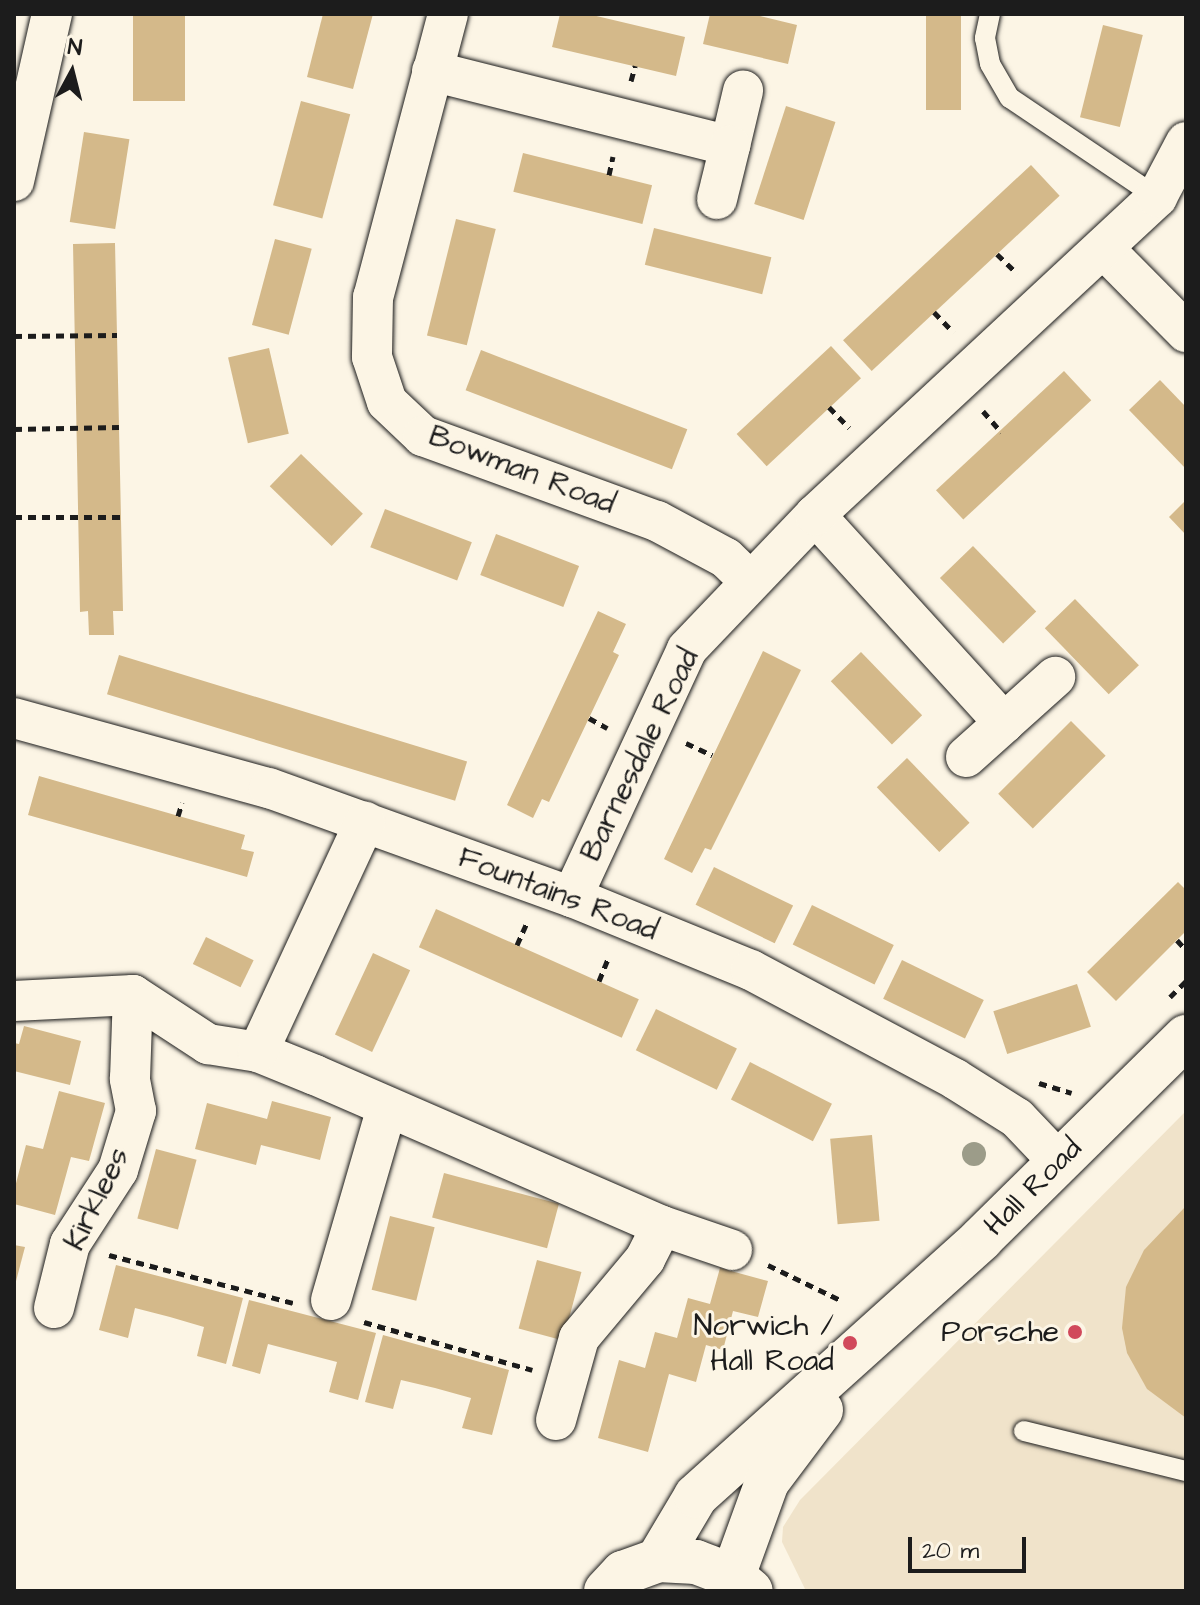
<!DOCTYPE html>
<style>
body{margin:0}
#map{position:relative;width:1200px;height:1605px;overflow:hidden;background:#fcf5e5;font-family:"Architects Daughter",sans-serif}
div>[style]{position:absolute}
.built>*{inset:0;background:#f0e3ca}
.building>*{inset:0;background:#d4b98a;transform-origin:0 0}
.path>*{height:5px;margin-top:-2.5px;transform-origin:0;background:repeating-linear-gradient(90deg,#1c1c1c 0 8px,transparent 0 14px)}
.roads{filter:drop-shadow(0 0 2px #1c1c1c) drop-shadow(0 0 2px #1c1c1c)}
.service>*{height:20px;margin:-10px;padding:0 10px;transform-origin:10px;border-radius:10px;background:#fcf5e5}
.minor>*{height:40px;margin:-20px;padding:0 20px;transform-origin:20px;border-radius:20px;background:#fcf5e5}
.tertiary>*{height:44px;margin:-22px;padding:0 22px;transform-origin:22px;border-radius:22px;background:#fcf5e5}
.trees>*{width:24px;height:24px;margin:-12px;border-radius:50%;background:#9c9c89}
.dots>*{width:22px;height:22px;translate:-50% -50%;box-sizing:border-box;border:4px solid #fcf5e5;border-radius:50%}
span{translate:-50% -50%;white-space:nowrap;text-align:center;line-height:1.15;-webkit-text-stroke:6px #fcf5e5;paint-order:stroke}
.street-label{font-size:30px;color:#1c1c1c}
.poi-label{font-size:30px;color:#1c1c1c}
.right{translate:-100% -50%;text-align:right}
.frame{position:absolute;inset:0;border:16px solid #1c1c1c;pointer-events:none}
.north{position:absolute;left:32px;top:32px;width:80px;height:80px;-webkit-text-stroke:6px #fcf5e5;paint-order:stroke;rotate:7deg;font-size:22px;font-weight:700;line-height:32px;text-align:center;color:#1c1c1c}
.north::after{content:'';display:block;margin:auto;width:28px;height:36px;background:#1c1c1c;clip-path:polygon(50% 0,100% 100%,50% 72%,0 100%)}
.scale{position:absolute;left:908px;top:1537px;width:118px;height:36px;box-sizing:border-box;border:4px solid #1c1c1c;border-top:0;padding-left:10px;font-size:24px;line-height:28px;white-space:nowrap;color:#1c1c1c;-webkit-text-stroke:6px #fcf5e5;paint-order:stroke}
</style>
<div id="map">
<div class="built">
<div style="clip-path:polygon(1186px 1111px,1186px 1591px,806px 1591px,782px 1542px,783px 1527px,800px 1500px)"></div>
</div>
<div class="building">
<div style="left:133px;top:14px;width:52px;height:87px"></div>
<div style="clip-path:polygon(323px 14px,373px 14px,353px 89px,307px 77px)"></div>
<div style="clip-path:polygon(560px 14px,588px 14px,685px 37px,676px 76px,552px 47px)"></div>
<div style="clip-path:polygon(710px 14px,752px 14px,797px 25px,788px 64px,703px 44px)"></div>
<div style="left:926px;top:14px;width:35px;height:96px"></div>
<div style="left:1103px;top:25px;width:41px;height:95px;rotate:14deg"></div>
<div style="left:301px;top:101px;width:51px;height:108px;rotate:15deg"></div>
<div style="left:786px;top:106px;width:52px;height:103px;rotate:18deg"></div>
<div style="left:84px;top:132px;width:46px;height:91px;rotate:9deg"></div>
<div style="left:523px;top:153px;width:133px;height:40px;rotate:14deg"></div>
<div style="left:1031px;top:165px;width:42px;height:257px;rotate:47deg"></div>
<div style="left:456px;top:219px;width:41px;height:120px;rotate:14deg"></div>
<div style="left:654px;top:228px;width:121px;height:38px;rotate:14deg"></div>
<div style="left:275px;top:239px;width:38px;height:89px;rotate:15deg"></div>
<div style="clip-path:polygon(115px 243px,123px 611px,113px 611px,114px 635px,89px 635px,88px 611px,80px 612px,73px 244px)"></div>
<div style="left:831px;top:346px;width:44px;height:129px;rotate:47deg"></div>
<div style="left:269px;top:348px;width:88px;height:42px;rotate:77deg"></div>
<div style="left:481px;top:350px;width:221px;height:43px;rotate:21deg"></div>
<div style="left:1064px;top:371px;width:40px;height:175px;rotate:47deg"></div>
<div style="clip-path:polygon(1160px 380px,1186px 407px,1186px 469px,1129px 410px)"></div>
<div style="left:301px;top:454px;width:86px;height:45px;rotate:44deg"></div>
<div style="clip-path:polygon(1186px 500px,1186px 535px,1169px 517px)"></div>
<div style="left:385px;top:509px;width:93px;height:41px;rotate:21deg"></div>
<div style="left:496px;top:534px;width:89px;height:44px;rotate:21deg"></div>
<div style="left:973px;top:546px;width:91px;height:46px;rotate:46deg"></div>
<div style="left:1075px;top:599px;width:92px;height:42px;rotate:46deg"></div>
<div style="clip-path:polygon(598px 611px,626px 624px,613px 652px,619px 655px,549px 802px,542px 799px,533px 818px,507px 805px)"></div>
<div style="clip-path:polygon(763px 651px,801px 670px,711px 850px,705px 848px,692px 873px,664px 859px)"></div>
<div style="left:861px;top:652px;width:88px;height:42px;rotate:46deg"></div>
<div style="left:119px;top:655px;width:364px;height:41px;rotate:17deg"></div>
<div style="left:1071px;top:721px;width:49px;height:103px;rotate:45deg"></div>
<div style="left:907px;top:758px;width:90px;height:42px;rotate:46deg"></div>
<div style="clip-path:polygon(39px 776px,245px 835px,241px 849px,254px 852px,247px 877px,28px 815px)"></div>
<div style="left:714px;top:867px;width:88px;height:42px;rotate:26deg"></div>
<div style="clip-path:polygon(1178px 882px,1186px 890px,1186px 931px,1116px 1001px,1087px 972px)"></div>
<div style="left:812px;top:905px;width:91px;height:44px;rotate:26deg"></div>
<div style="left:436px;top:909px;width:222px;height:42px;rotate:24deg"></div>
<div style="left:206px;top:937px;width:53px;height:30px;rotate:26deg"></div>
<div style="left:373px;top:953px;width:41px;height:90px;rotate:25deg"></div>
<div style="left:902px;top:960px;width:91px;height:43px;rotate:26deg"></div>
<div style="left:1077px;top:984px;width:45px;height:88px;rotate:72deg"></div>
<div style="left:656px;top:1009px;width:90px;height:46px;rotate:26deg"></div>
<div style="clip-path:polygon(24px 1026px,81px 1041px,70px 1085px,14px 1071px,14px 1043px,19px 1044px)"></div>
<div style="left:750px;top:1062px;width:92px;height:42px;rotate:27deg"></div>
<div style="clip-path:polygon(59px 1091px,105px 1103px,89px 1161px,71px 1157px,55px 1215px,14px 1204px,14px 1191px,26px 1145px,43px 1149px)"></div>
<div style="clip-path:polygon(272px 1101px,331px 1117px,320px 1160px,261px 1145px,256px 1165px,195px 1149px,207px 1103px,267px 1119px)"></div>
<div style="left:872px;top:1135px;width:86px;height:42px;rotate:85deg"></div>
<div style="left:156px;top:1149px;width:42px;height:72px;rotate:15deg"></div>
<div style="left:444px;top:1173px;width:119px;height:46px;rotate:15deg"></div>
<div style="clip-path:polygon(1186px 1206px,1186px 1418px,1147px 1389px,1127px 1353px,1122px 1328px,1126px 1287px,1144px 1250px)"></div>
<div style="left:390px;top:1216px;width:46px;height:76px;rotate:14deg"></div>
<div style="clip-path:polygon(14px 1245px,25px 1247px,15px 1285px,14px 1285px)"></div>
<div style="left:537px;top:1260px;width:46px;height:71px;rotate:15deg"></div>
<div style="clip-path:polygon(116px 1265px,243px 1298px,226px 1364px,197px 1356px,204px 1327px,170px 1317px,135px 1308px,128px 1338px,99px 1330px)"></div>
<div style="clip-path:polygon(720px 1268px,768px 1281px,758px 1317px,733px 1311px,723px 1350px,706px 1345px,696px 1382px,669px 1374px,648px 1452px,598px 1438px,619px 1360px,645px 1368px,655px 1332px,677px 1338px,688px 1298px,710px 1304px)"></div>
<div style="clip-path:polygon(249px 1300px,376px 1333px,358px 1400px,329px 1392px,337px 1362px,268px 1344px,260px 1374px,232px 1366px)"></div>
<div style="clip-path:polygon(383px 1335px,509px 1370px,492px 1435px,462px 1428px,471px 1398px,435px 1388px,401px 1380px,393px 1409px,365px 1402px)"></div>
</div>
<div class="path">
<div style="left:631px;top:81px;width:16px;rotate:-75deg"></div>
<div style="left:609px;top:175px;width:19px;rotate:-78deg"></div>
<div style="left:997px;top:254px;width:28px;rotate:44deg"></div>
<div style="left:934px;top:312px;width:28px;rotate:46deg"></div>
<div style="left:14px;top:336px;width:103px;rotate:-0.6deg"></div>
<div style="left:829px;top:407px;width:29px;rotate:46deg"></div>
<div style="left:983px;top:411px;width:28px;rotate:49deg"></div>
<div style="left:14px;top:429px;width:105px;rotate:-1.1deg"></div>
<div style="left:14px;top:517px;width:107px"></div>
<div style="left:589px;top:718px;width:21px;rotate:29deg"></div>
<div style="left:686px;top:743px;width:29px;rotate:25deg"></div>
<div style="left:178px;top:816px;width:14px;rotate:-73deg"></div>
<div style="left:1177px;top:940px;width:13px;rotate:48deg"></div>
<div style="left:517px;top:945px;width:27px;rotate:-66deg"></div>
<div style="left:599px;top:981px;width:27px;rotate:-68deg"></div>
<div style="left:1170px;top:997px;width:23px;rotate:-45deg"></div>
<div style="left:1039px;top:1083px;width:34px;rotate:17deg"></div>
<div style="left:109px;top:1255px;width:190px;rotate:14.6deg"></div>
<div style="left:768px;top:1265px;width:82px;rotate:25.9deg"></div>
<div style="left:364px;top:1322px;width:175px;rotate:15.9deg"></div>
</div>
<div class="roads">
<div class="service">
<div style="left:990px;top:14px;width:25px;rotate:102deg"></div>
<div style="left:985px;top:38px;width:26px;rotate:79deg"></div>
<div style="left:990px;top:64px;width:39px;rotate:60deg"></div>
<div style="left:1010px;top:98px;width:177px;rotate:34deg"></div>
<div style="left:1024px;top:1431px;width:167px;rotate:13.9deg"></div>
</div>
<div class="minor">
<div style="left:448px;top:14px;width:293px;rotate:104.8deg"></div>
<div style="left:373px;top:297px;width:60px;rotate:91deg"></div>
<div style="left:372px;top:357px;width:47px;rotate:71.6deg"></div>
<div style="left:387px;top:402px;width:50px;rotate:43.4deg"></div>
<div style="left:423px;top:436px;width:249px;rotate:20deg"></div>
<div style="left:657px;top:521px;width:78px;rotate:28.2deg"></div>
<div style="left:726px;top:558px;width:30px;rotate:44deg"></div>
<div style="left:432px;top:71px;width:307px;rotate:14.1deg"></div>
<div style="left:730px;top:146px;width:57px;rotate:-76.7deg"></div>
<div style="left:14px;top:181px;width:171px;rotate:-77.2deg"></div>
<div style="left:717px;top:199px;width:55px;rotate:-76.2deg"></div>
<div style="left:1104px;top:249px;width:117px;rotate:45.3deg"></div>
<div style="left:815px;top:515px;width:281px;rotate:47.7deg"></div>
<div style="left:1004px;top:723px;width:69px;rotate:-42deg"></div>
<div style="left:14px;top:718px;width:264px;rotate:15.4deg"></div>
<div style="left:269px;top:788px;width:322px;rotate:19.8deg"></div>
<div style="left:572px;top:897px;width:193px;rotate:22.2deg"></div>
<div style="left:751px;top:970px;width:231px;rotate:28.1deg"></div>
<div style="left:955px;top:1079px;width:73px;rotate:32.2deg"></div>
<div style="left:1017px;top:1118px;width:59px;rotate:46.4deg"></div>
<div style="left:966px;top:757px;width:51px;rotate:-41.8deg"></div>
<div style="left:572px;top:897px;width:273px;rotate:-65.1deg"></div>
<div style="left:687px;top:649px;width:185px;rotate:-46.3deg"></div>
<div style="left:815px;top:515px;width:467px;rotate:-42.9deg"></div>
<div style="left:1157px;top:197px;width:62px;rotate:-62.2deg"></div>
<div style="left:14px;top:1001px;width:119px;rotate:-2.9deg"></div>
<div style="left:133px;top:995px;width:90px;rotate:33.2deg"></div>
<div style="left:208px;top:1044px;width:51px;rotate:9.1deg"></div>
<div style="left:258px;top:1052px;width:61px;rotate:22deg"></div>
<div style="left:315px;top:1075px;width:378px;rotate:23.5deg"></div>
<div style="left:662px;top:1226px;width:74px;rotate:18.9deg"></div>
<div style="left:258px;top:1052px;width:254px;rotate:-65.1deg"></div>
<div style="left:331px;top:1300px;width:201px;rotate:-73.8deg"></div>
<div style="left:54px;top:1308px;width:66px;rotate:-76deg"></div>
<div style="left:70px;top:1244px;width:88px;rotate:-57deg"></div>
<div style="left:118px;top:1170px;width:62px;rotate:-73deg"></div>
<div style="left:136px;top:1111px;width:33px;rotate:-101deg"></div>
<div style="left:130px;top:1079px;width:84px;rotate:-88deg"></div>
<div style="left:556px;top:1420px;width:85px;rotate:-74.3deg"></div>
<div style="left:579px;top:1338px;width:103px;rotate:-50.1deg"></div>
<div style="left:645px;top:1259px;width:37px;rotate:-63deg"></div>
</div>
<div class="tertiary">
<div style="left:658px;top:1560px;width:74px;rotate:-59.3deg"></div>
<div style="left:696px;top:1496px;width:384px;rotate:-42deg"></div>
<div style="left:981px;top:1239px;width:288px;rotate:-44.6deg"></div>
<div style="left:733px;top:1576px;width:100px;rotate:-70.1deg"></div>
<div style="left:767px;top:1482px;width:90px;rotate:-53.1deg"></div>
<div style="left:606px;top:1591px;width:25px;rotate:-47deg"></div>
<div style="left:623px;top:1573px;width:37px;rotate:-20deg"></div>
<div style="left:658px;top:1560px;width:38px;rotate:3deg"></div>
<div style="left:696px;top:1562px;width:40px;rotate:21deg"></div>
<div style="left:733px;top:1576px;width:23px;rotate:40deg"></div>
</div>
</div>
<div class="trees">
<div style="left:974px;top:1154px"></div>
</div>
<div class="dots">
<div style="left:1075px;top:1332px;background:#d1495b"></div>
<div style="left:850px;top:1343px;background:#d1495b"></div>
</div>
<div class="street-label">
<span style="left:522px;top:470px;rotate:21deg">Bowman Road</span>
<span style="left:640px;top:755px;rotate:-64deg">Barnesdale Road</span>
<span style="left:558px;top:894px;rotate:21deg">Fountains Road</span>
<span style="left:1033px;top:1187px;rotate:-45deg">Hall Road</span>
<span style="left:97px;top:1199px;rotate:-64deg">Kirklees</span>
</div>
<div class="poi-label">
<span class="right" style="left:834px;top:1343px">Norwich /<br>Hall Road</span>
<span class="right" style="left:1059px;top:1332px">Porsche</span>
</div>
<div class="frame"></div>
<div class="north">N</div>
<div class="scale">20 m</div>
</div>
